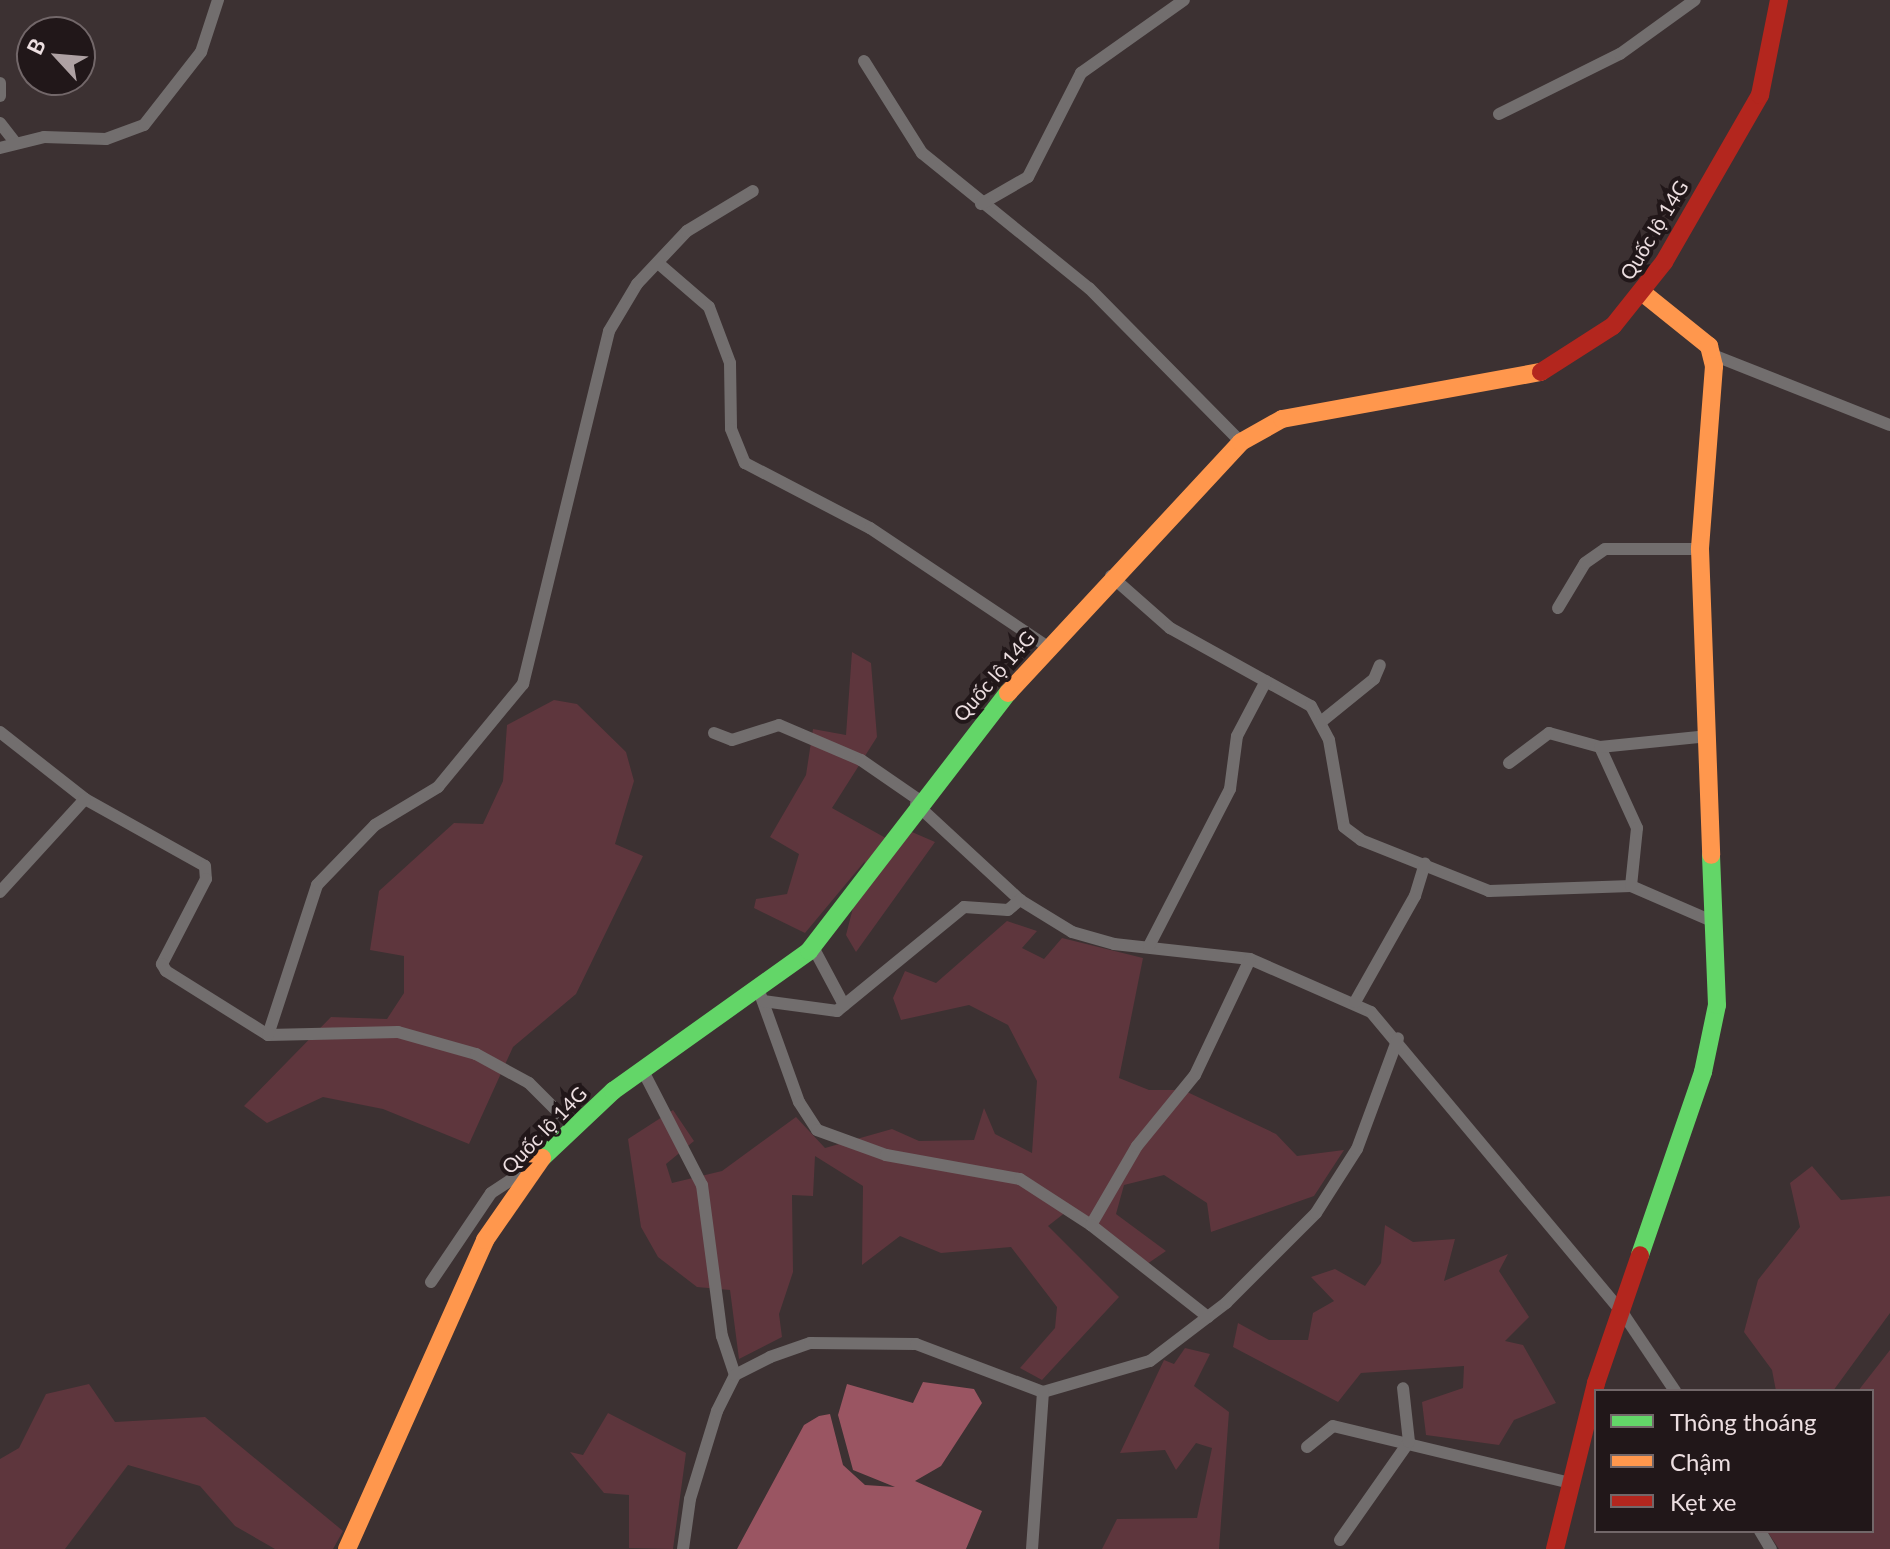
<!DOCTYPE html>
<meta charset="utf-8">
<style>
body{margin:0}
#map{position:relative;width:1890px;height:1549px;overflow:hidden;background:#3c3132;font-family:Lato,sans-serif}
div>[style]{position:absolute}
.green>*{inset:0;background:#5e363d}
.water>*{inset:0;background:#9a5562}
.street>*{height:12px;margin:-6px;padding:0 6px;transform-origin:6px;border-radius:6px;background:#726e6e}
.fast>*{height:18px;margin:-9px;padding:0 9px;transform-origin:9px;border-radius:9px;background:#63d668}
.slow>*{height:18px;margin:-9px;padding:0 9px;transform-origin:9px;border-radius:9px;background:#ff974d}
.jam>*{height:18px;margin:-9px;padding:0 9px;transform-origin:9px;border-radius:9px;background:#b3261e}
span{translate:-50% -50%;white-space:nowrap;text-align:center;line-height:1.15;-webkit-text-stroke:8px #211719;paint-order:stroke}
.street-label{font-size:20px;color:#ecdee0}
.legend{position:absolute;left:1594px;top:1389px;width:280px;height:144px;box-sizing:border-box;background:#211719;border:2px solid #726769;margin:0;padding:10px 14px;list-style:none;font-size:24px;color:#ecdee0}
.legend li{display:flex;align-items:center;gap:16px;height:40px}
.legend b{width:40px;border:2px solid #726769}
.north{position:absolute;left:16px;top:16px;width:80px;height:80px;box-sizing:border-box;background:#211719;border:2px solid #726769;border-radius:50%;rotate:296deg;font-size:22px;font-weight:700;line-height:32px;text-align:center;color:#ecdee0}
.north::after{content:'';display:block;margin:auto;width:28px;height:36px;background:#aea1a3;clip-path:polygon(50% 0,100% 100%,50% 72%,0 100%)}
</style>
<div id="map">
<div class="green">
<div style="clip-path:polygon(852px 652px,871px 663px,877px 737px,832px 808px,900px 846px,912px 832px,935px 842px,856px 952px,846px 935px,865px 861px,805px 933px,754px 908px,756px 899px,787px 894px,799px 854px,770px 837px,806px 775px,813px 729px,846px 735px)"></div>
<div style="clip-path:polygon(554px 700px,577px 704px,626px 752px,634px 781px,615px 844px,643px 856px,576px 994px,513px 1047px,469px 1144px,383px 1109px,323px 1097px,267px 1123px,244px 1106px,331px 1017px,387px 1019px,404px 993px,404px 956px,370px 950px,379px 891px,454px 823px,483px 824px,503px 781px,507px 725px)"></div>
<div style="clip-path:polygon(1007px 921px,1037px 931px,1022px 948px,1044px 959px,1062px 938px,1143px 958px,1119px 1078px,1149px 1090px,1183px 1090px,1276px 1134px,1297px 1156px,1344px 1150px,1314px 1196px,1211px 1232px,1207px 1203px,1164px 1175px,1124px 1185px,1116px 1214px,1166px 1251px,1147px 1264px,1071px 1208px,1048px 1226px,1119px 1297px,1042px 1380px,1020px 1368px,1055px 1328px,1057px 1307px,1011px 1247px,941px 1253px,900px 1236px,862px 1265px,863px 1186px,815px 1156px,813px 1196px,792px 1195px,793px 1272px,779px 1314px,782px 1337px,739px 1359px,730px 1290px,697px 1287px,658px 1257px,641px 1227px,628px 1139px,673px 1110px,694px 1141px,666px 1164px,672px 1183px,722px 1171px,796px 1117px,825px 1148px,892px 1129px,919px 1141px,974px 1140px,984px 1108px,995px 1134px,1032px 1153px,1037px 1081px,1008px 1025px,969px 1005px,901px 1020px,893px 998px,905px 971px,936px 983px)"></div>
<div style="clip-path:polygon(1812px 1166px,1841px 1200px,1890px 1196px,1890px 1313px,1833px 1391px,1776px 1391px,1772px 1370px,1744px 1332px,1758px 1280px,1800px 1227px,1790px 1183px)"></div>
<div style="clip-path:polygon(1385px 1225px,1413px 1242px,1455px 1239px,1444px 1281px,1508px 1254px,1499px 1271px,1529px 1317px,1505px 1341px,1523px 1345px,1556px 1403px,1514px 1420px,1499px 1445px,1426px 1435px,1422px 1402px,1463px 1388px,1464px 1366px,1361px 1373px,1338px 1402px,1233px 1347px,1238px 1323px,1269px 1340px,1308px 1340px,1313px 1313px,1334px 1301px,1311px 1277px,1335px 1269px,1365px 1286px,1381px 1263px)"></div>
<div style="clip-path:polygon(1185px 1348px,1210px 1354px,1194px 1386px,1229px 1412px,1219px 1549px,1102px 1549px,1117px 1519px,1197px 1518px,1212px 1448px,1196px 1443px,1176px 1470px,1165px 1450px,1120px 1453px,1164px 1360px,1174px 1364px)"></div>
<div style="clip-path:polygon(1890px 1350px,1890px 1549px,1779px 1549px,1767px 1531px,1872px 1531px,1872px 1391px,1858px 1391px)"></div>
<div style="clip-path:polygon(89px 1384px,115px 1422px,205px 1417px,343px 1531px,333px 1549px,275px 1549px,235px 1526px,200px 1486px,128px 1465px,65px 1549px,0 1549px,0 1459px,19px 1448px,46px 1394px)"></div>
<div style="clip-path:polygon(608px 1413px,686px 1453px,673px 1549px,629px 1548px,629px 1495px,604px 1493px,570px 1452px,583px 1455px)"></div>
</div>
<div class="water">
<div style="clip-path:polygon(923px 1382px,974px 1389px,982px 1403px,941px 1466px,915px 1481px,982px 1511px,966px 1549px,737px 1549px,804px 1425px,819px 1416px,830px 1414px,843px 1465px,865px 1485px,895px 1487px,853px 1470px,838px 1415px,847px 1384px,913px 1403px)"></div>
</div>
<div class="street">
<div style="left:864px;top:61px;width:109px;rotate:57.8deg"></div>
<div style="left:922px;top:153px;width:215px;rotate:39deg"></div>
<div style="left:1089px;top:288px;width:216px;rotate:45.4deg"></div>
<div style="left:0;top:83px;width:13px;rotate:90deg"></div>
<div style="left:1499px;top:114px;width:135px;rotate:-26.4deg"></div>
<div style="left:1620px;top:54px;width:92px;rotate:-35.8deg"></div>
<div style="left:0;top:123px;width:23px;rotate:52deg"></div>
<div style="left:0;top:148px;width:45px;rotate:-14deg"></div>
<div style="left:44px;top:137px;width:62px;rotate:1.8deg"></div>
<div style="left:106px;top:139px;width:40px;rotate:-20.2deg"></div>
<div style="left:144px;top:125px;width:93px;rotate:-52deg"></div>
<div style="left:201px;top:52px;width:55px;rotate:-71.9deg"></div>
<div style="left:981px;top:204px;width:54px;rotate:-29.9deg"></div>
<div style="left:1028px;top:177px;width:117px;rotate:-63deg"></div>
<div style="left:1081px;top:73px;width:126px;rotate:-35.3deg"></div>
<div style="left:658px;top:263px;width:67px;rotate:40.8deg"></div>
<div style="left:709px;top:307px;width:60px;rotate:69.4deg"></div>
<div style="left:730px;top:363px;width:66px;rotate:89.1deg"></div>
<div style="left:731px;top:429px;width:37px;rotate:68deg"></div>
<div style="left:745px;top:463px;width:141px;rotate:27.5deg"></div>
<div style="left:870px;top:528px;width:214px;rotate:33.8deg"></div>
<div style="left:1713px;top:355px;width:190px;rotate:21.6deg"></div>
<div style="left:1111px;top:576px;width:79px;rotate:41.4deg"></div>
<div style="left:1170px;top:628px;width:161px;rotate:29deg"></div>
<div style="left:1311px;top:706px;width:38px;rotate:62deg"></div>
<div style="left:1329px;top:740px;width:88px;rotate:80.2deg"></div>
<div style="left:1344px;top:827px;width:21px;rotate:37deg"></div>
<div style="left:1361px;top:840px;width:138px;rotate:21.7deg"></div>
<div style="left:1489px;top:891px;width:142px;rotate:-2deg"></div>
<div style="left:1631px;top:886px;width:90px;rotate:23.4deg"></div>
<div style="left:1558px;top:608px;width:52px;rotate:-59deg"></div>
<div style="left:1585px;top:563px;width:24px;rotate:-35deg"></div>
<div style="left:1605px;top:549px;width:95px"></div>
<div style="left:1322px;top:721px;width:67px;rotate:-38.9deg"></div>
<div style="left:1374px;top:679px;width:15px;rotate:-67deg"></div>
<div style="left:0;top:732px;width:108px;rotate:38.2deg"></div>
<div style="left:85px;top:799px;width:137px;rotate:29.2deg"></div>
<div style="left:205px;top:866px;width:13px;rotate:86deg"></div>
<div style="left:206px;top:879px;width:96px;rotate:117.4deg"></div>
<div style="left:162px;top:964px;width:8px;rotate:60deg"></div>
<div style="left:166px;top:971px;width:120px;rotate:32.1deg"></div>
<div style="left:268px;top:1035px;width:130px;rotate:-1.3deg"></div>
<div style="left:398px;top:1032px;width:81px;rotate:15.8deg"></div>
<div style="left:476px;top:1054px;width:60px;rotate:28.7deg"></div>
<div style="left:529px;top:1083px;width:64px;rotate:45deg"></div>
<div style="left:714px;top:733px;width:19px;rotate:21deg"></div>
<div style="left:732px;top:740px;width:49px;rotate:-17.7deg"></div>
<div style="left:779px;top:725px;width:89px;rotate:23.1deg"></div>
<div style="left:861px;top:760px;width:70px;rotate:34.6deg"></div>
<div style="left:1600px;top:747px;width:89px;rotate:65.4deg"></div>
<div style="left:1637px;top:828px;width:58px;rotate:95.9deg"></div>
<div style="left:1509px;top:763px;width:50px;rotate:-36.9deg"></div>
<div style="left:1549px;top:733px;width:53px;rotate:15.4deg"></div>
<div style="left:1600px;top:747px;width:109px;rotate:-5.8deg"></div>
<div style="left:916px;top:804px;width:142px;rotate:42.7deg"></div>
<div style="left:1020px;top:900px;width:61px;rotate:31.6deg"></div>
<div style="left:1072px;top:932px;width:44px;rotate:15.9deg"></div>
<div style="left:1114px;top:944px;width:137px;rotate:6.3deg"></div>
<div style="left:1250px;top:959px;width:132px;rotate:23.7deg"></div>
<div style="left:1371px;top:1012px;width:395px;rotate:50.1deg"></div>
<div style="left:1624px;top:1315px;width:92px;rotate:56.1deg"></div>
<div style="left:0;top:892px;width:126px;rotate:-47.6deg"></div>
<div style="left:1149px;top:946px;width:177px;rotate:-62.7deg"></div>
<div style="left:1230px;top:789px;width:53px;rotate:-82.5deg"></div>
<div style="left:1237px;top:736px;width:62px;rotate:-62.2deg"></div>
<div style="left:813px;top:947px;width:66px;rotate:61.9deg"></div>
<div style="left:759px;top:991px;width:118px;rotate:70.2deg"></div>
<div style="left:799px;top:1102px;width:33px;rotate:57deg"></div>
<div style="left:817px;top:1130px;width:73px;rotate:19.9deg"></div>
<div style="left:886px;top:1155px;width:136px;rotate:10.2deg"></div>
<div style="left:1020px;top:1179px;width:85px;rotate:32.9deg"></div>
<div style="left:1091px;top:1225px;width:91px;rotate:-59.8deg"></div>
<div style="left:1137px;top:1146px;width:92px;rotate:-50.8deg"></div>
<div style="left:1195px;top:1075px;width:128px;rotate:-64.6deg"></div>
<div style="left:763px;top:1001px;width:75px;rotate:7.7deg"></div>
<div style="left:837px;top:1011px;width:164px;rotate:-39.3deg"></div>
<div style="left:964px;top:907px;width:44px;rotate:3.9deg"></div>
<div style="left:1008px;top:910px;width:16px;rotate:-40deg"></div>
<div style="left:1355px;top:1002px;width:122px;rotate:-60.5deg"></div>
<div style="left:1415px;top:896px;width:34px;rotate:-73deg"></div>
<div style="left:268px;top:1035px;width:158px;rotate:-71.9deg"></div>
<div style="left:317px;top:885px;width:83px;rotate:-46deg"></div>
<div style="left:375px;top:825px;width:74px;rotate:-31.1deg"></div>
<div style="left:438px;top:787px;width:134px;rotate:-50.5deg"></div>
<div style="left:523px;top:684px;width:363px;rotate:-76.3deg"></div>
<div style="left:609px;top:331px;width:55px;rotate:-59.2deg"></div>
<div style="left:637px;top:284px;width:73px;rotate:-46.7deg"></div>
<div style="left:687px;top:231px;width:77px;rotate:-31.2deg"></div>
<div style="left:642px;top:1069px;width:131px;rotate:62.7deg"></div>
<div style="left:702px;top:1185px;width:152px;rotate:82.5deg"></div>
<div style="left:722px;top:1336px;width:41px;rotate:71.6deg"></div>
<div style="left:1091px;top:1225px;width:149px;rotate:38.2deg"></div>
<div style="left:431px;top:1282px;width:107px;rotate:-56deg"></div>
<div style="left:491px;top:1193px;width:53px;rotate:-33.4deg"></div>
<div style="left:1307px;top:1447px;width:33px;rotate:-39deg"></div>
<div style="left:1333px;top:1426px;width:241px;rotate:13.5deg"></div>
<div style="left:1760px;top:1531px;width:21px;rotate:59deg"></div>
<div style="left:1340px;top:1540px;width:120px;rotate:-54.9deg"></div>
<div style="left:1409px;top:1442px;width:54px;rotate:-96.3deg"></div>
<div style="left:683px;top:1549px;width:50px;rotate:-82deg"></div>
<div style="left:690px;top:1499px;width:92px;rotate:-72.9deg"></div>
<div style="left:717px;top:1411px;width:40px;rotate:-63.4deg"></div>
<div style="left:735px;top:1375px;width:39px;rotate:-27deg"></div>
<div style="left:770px;top:1357px;width:42px;rotate:-19.3deg"></div>
<div style="left:810px;top:1343px;width:106px;rotate:0.5deg"></div>
<div style="left:916px;top:1344px;width:136px;rotate:20.7deg"></div>
<div style="left:1043px;top:1392px;width:111px;rotate:-16.2deg"></div>
<div style="left:1150px;top:1361px;width:96px;rotate:-37.3deg"></div>
<div style="left:1226px;top:1303px;width:127px;rotate:-45deg"></div>
<div style="left:1316px;top:1213px;width:76px;rotate:-57.4deg"></div>
<div style="left:1357px;top:1149px;width:118px;rotate:-69.7deg"></div>
<div style="left:1032px;top:1549px;width:157px;rotate:-86deg"></div>
</div>
<div class="fast">
<div style="left:542px;top:1158px;width:98px;rotate:-43.3deg"></div>
<div style="left:613px;top:1091px;width:241px;rotate:-35.5deg"></div>
<div style="left:809px;top:951px;width:326px;rotate:-52.4deg"></div>
<div style="left:1640px;top:1255px;width:194px;rotate:-71deg"></div>
<div style="left:1703px;top:1072px;width:68px;rotate:-78.2deg"></div>
<div style="left:1717px;top:1005px;width:150px;rotate:-92.3deg"></div>
</div>
<div class="slow">
<div style="left:1643px;top:293px;width:85px;rotate:38.8deg"></div>
<div style="left:1709px;top:346px;width:21px;rotate:76deg"></div>
<div style="left:1714px;top:366px;width:184px;rotate:94.4deg"></div>
<div style="left:1700px;top:549px;width:306px;rotate:87.9deg"></div>
<div style="left:1008px;top:693px;width:342px;rotate:-47.1deg"></div>
<div style="left:1241px;top:442px;width:47px;rotate:-29.3deg"></div>
<div style="left:1282px;top:419px;width:263px;rotate:-10.3deg"></div>
<div style="left:347px;top:1549px;width:338px;rotate:-65.9deg"></div>
<div style="left:485px;top:1240px;width:100px;rotate:-55.2deg"></div>
</div>
<div class="jam">
<div style="left:1541px;top:372px;width:85px;rotate:-32.6deg"></div>
<div style="left:1613px;top:326px;width:82px;rotate:-51.4deg"></div>
<div style="left:1664px;top:262px;width:193px;rotate:-60.1deg"></div>
<div style="left:1760px;top:95px;width:97px;rotate:-78.7deg"></div>
<div style="left:1555px;top:1549px;width:171px;rotate:-76.1deg"></div>
<div style="left:1596px;top:1383px;width:135px;rotate:-71deg"></div>
</div>
<div class="street-label">
<span style="left:1654px;top:230px;rotate:-59deg">Quốc lộ 14G</span>
<span style="left:994px;top:676px;rotate:-49deg">Quốc lộ 14G</span>
<span style="left:544px;top:1130px;rotate:-46deg">Quốc lộ 14G</span>
</div>
<ul class="legend">
<li><b style="height:10px;background:#63d668"></b>Thông thoáng</li>
<li><b style="height:10px;background:#ff974d"></b>Chậm</li>
<li><b style="height:10px;background:#b3261e"></b>Kẹt xe</li>
</ul>
<div class="north">B</div>
</div>
